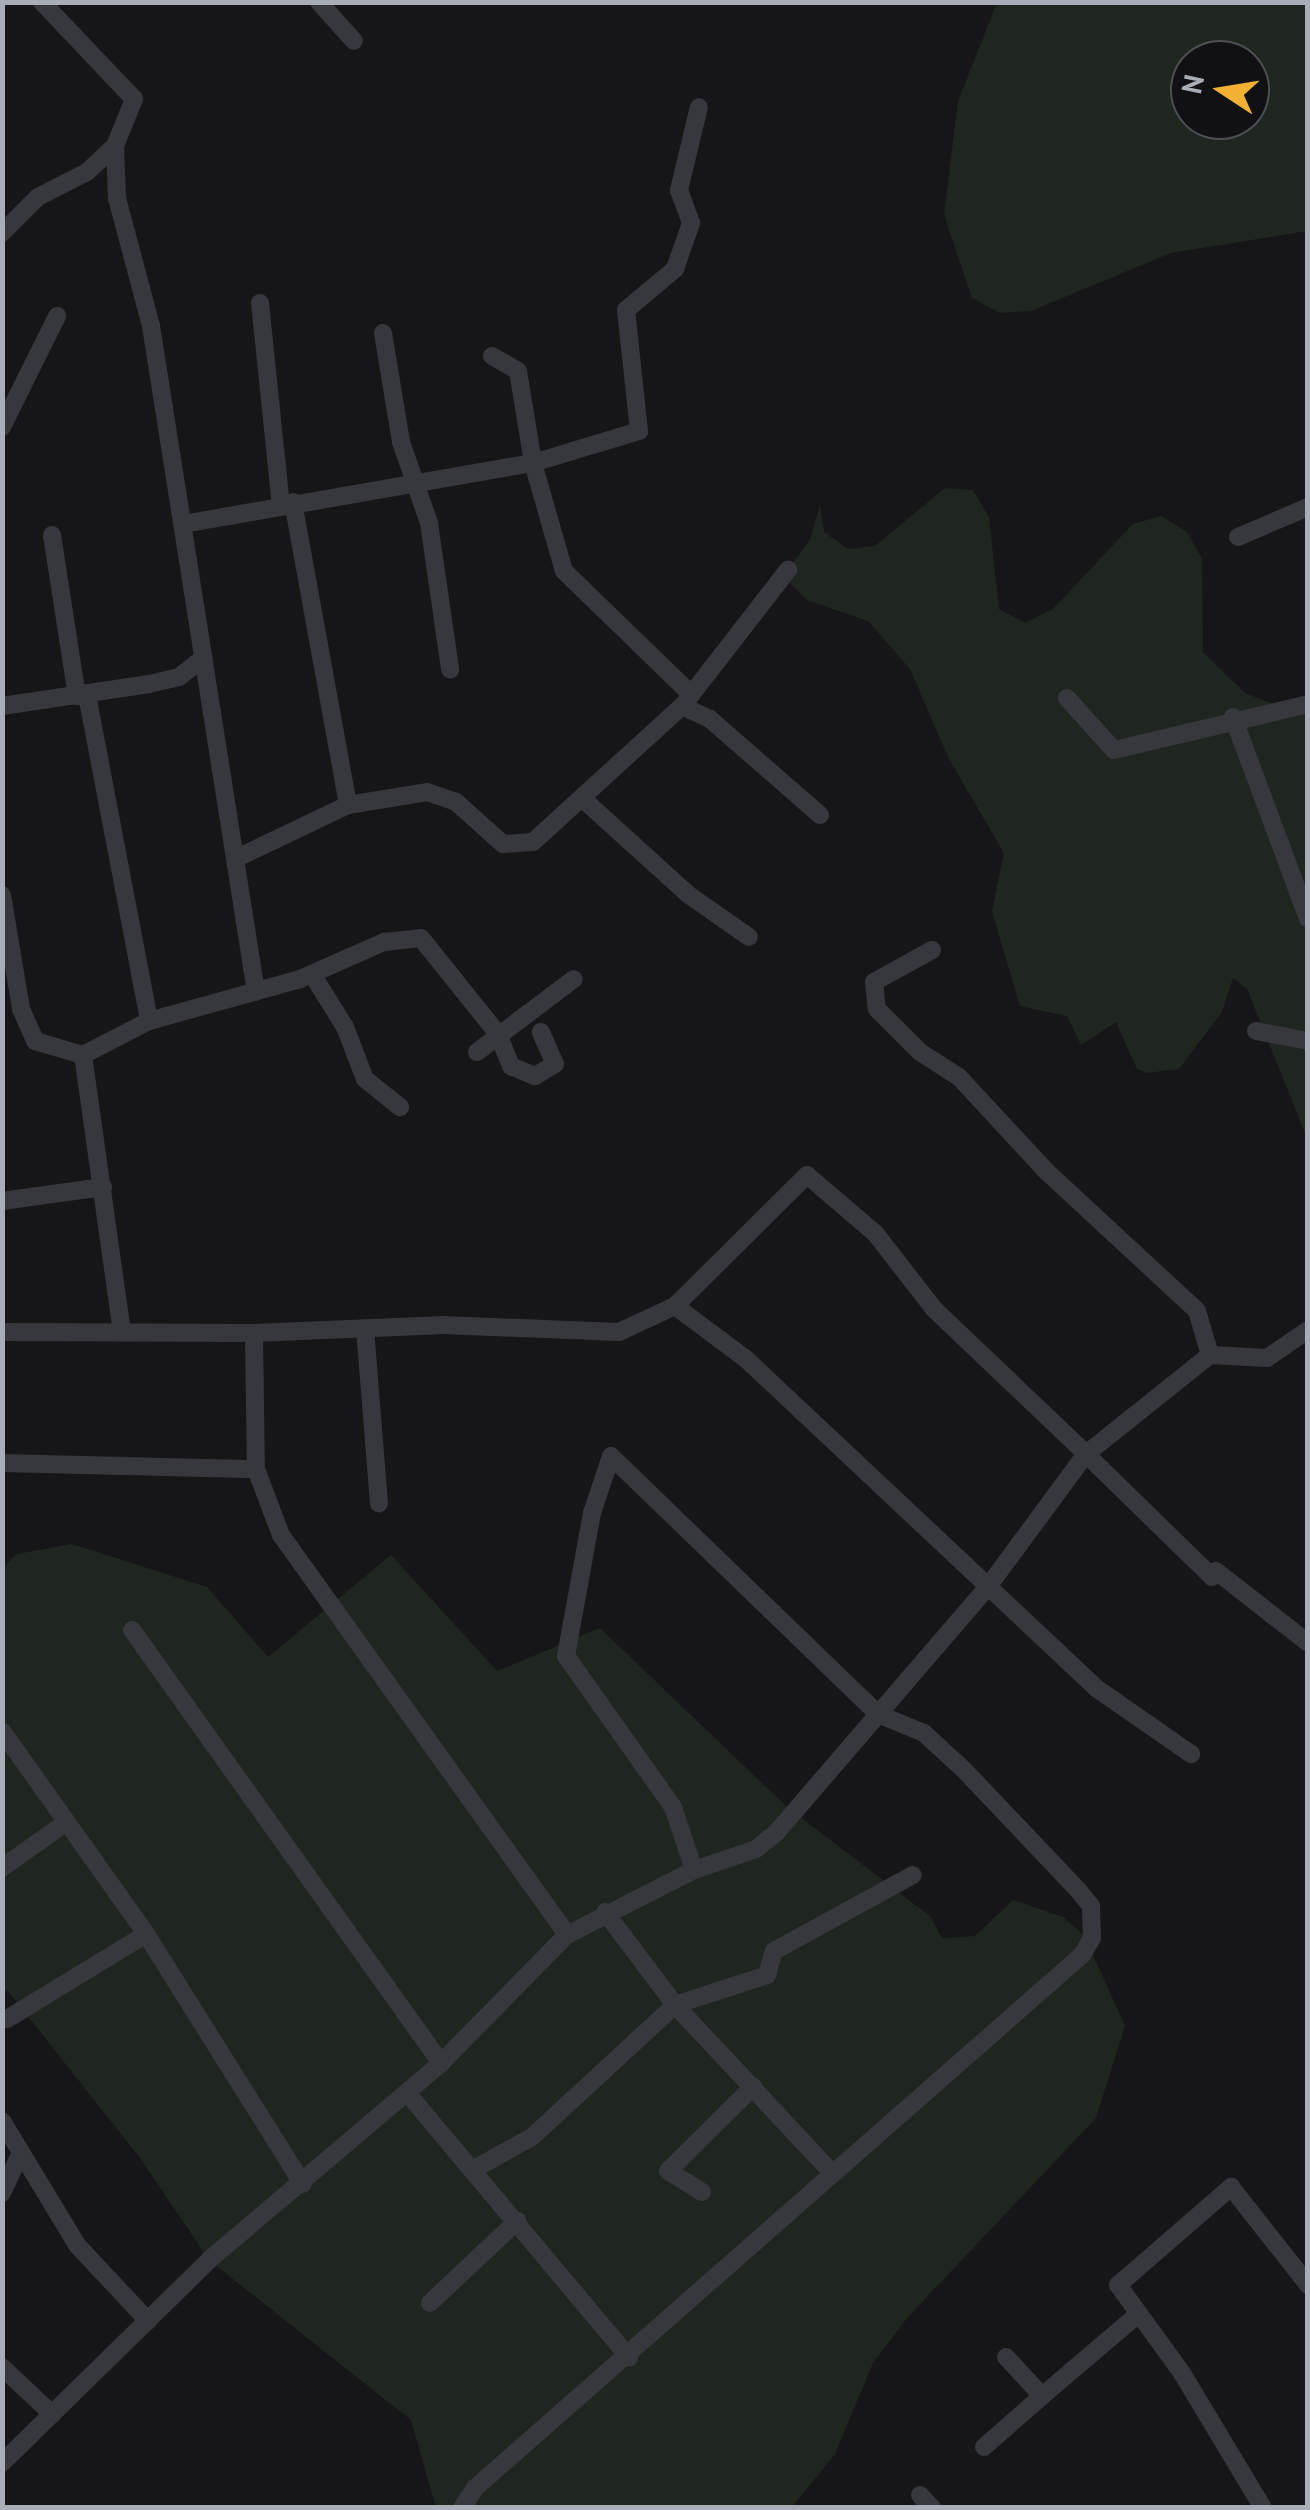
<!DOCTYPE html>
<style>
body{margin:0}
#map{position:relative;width:1310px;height:2510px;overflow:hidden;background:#161618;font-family:"PT Sans",sans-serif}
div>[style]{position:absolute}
.green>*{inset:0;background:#1e261f}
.minor>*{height:18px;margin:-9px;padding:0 9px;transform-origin:9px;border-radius:9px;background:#37383d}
span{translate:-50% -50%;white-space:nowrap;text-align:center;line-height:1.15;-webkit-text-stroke:9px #111113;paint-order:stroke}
.frame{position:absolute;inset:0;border:5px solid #a8adb8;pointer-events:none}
.north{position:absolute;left:1170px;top:40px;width:100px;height:100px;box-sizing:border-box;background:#111113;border:2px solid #4d4f55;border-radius:50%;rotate:282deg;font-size:28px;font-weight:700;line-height:40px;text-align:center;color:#a8adb8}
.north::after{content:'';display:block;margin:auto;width:35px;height:45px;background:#f2b134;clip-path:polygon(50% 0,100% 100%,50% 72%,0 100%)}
</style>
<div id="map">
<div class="green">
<div style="clip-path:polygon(evenodd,997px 3px,1307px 3px,1307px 231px,1171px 253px,1031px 311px,1000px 313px,972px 298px,944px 215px,958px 101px,997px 3px,1190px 60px,1250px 60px,1250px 120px,1190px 120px,1190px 60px)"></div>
<div style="clip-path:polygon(945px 488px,973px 490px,989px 517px,999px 609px,1025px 623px,1053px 609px,1133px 524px,1161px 516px,1187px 532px,1202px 559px,1203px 652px,1245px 693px,1273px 704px,1307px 700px,1307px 1138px,1247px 989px,1233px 978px,1222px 1012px,1179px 1069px,1147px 1073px,1137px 1069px,1116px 1022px,1081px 1045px,1067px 1016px,1020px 1006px,992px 911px,1004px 853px,949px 759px,910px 669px,868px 621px,807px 600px,783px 576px,810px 540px,820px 505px,824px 532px,848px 549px,875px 546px)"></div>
<div style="clip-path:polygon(72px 1544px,207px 1587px,268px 1657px,391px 1555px,497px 1671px,600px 1628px,787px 1807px,930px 1916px,942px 1938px,975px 1936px,1013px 1900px,1063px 1917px,1084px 1935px,1125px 2026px,1096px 2118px,908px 2317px,873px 2363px,835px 2454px,792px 2507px,436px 2508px,411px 2420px,209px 2260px,140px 2158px,7px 1990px,3px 1996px,3px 1567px,17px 1554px)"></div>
</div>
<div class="minor">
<div style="left:319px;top:2px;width:52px;rotate:48.1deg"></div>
<div style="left:115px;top:146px;width:52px;rotate:87.8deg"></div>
<div style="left:117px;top:198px;width:132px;rotate:75.1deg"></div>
<div style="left:151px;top:326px;width:674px;rotate:81.04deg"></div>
<div style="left:2px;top:233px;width:51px;rotate:-45deg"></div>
<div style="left:38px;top:197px;width:55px;rotate:-27deg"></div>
<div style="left:87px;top:172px;width:38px;rotate:-43deg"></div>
<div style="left:115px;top:146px;width:51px;rotate:-68deg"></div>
<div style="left:134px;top:99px;width:134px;rotate:-133.5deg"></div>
<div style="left:260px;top:303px;width:203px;rotate:84.1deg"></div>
<div style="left:383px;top:333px;width:110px;rotate:80.6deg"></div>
<div style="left:401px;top:442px;width:86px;rotate:70.9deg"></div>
<div style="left:429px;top:523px;width:148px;rotate:81.8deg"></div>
<div style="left:492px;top:356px;width:30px;rotate:30deg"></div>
<div style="left:518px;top:371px;width:93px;rotate:80.7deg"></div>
<div style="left:533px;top:463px;width:112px;rotate:74deg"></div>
<div style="left:564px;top:571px;width:177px;rotate:44.1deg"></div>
<div style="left:2px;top:427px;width:124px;rotate:-63.6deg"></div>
<div style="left:293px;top:502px;width:308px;rotate:79.7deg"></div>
<div style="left:183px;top:524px;width:355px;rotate:-9.9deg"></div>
<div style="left:533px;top:463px;width:111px;rotate:-16.8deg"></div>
<div style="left:639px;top:431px;width:122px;rotate:-96.1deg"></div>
<div style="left:626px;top:310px;width:64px;rotate:-39.9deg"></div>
<div style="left:675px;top:269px;width:49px;rotate:-70.8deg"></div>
<div style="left:691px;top:223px;width:35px;rotate:-110deg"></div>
<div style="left:679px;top:190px;width:85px;rotate:-76.5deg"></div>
<div style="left:52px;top:535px;width:163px;rotate:81.2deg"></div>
<div style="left:1238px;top:537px;width:76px;rotate:-23.2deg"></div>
<div style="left:87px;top:695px;width:332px;rotate:79.2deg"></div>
<div style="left:1067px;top:698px;width:70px;rotate:47.9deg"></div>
<div style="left:1114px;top:750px;width:199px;rotate:-13.3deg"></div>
<div style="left:687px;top:700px;width:165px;rotate:-52.2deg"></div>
<div style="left:2px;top:706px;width:149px;rotate:-8.5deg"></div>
<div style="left:149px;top:684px;width:31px;rotate:-13deg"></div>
<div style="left:179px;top:677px;width:31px;rotate:-38deg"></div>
<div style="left:1233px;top:717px;width:215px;rotate:69.6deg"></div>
<div style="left:583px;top:799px;width:143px;rotate:42.2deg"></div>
<div style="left:689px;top:895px;width:73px;rotate:35deg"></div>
<div style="left:239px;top:857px;width:121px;rotate:-25.5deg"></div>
<div style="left:348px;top:805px;width:80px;rotate:-9.3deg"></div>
<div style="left:427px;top:792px;width:31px;rotate:19deg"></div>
<div style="left:456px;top:802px;width:63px;rotate:41.8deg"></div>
<div style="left:503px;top:844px;width:30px;rotate:-4deg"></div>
<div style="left:533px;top:842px;width:202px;rotate:-42.4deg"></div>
<div style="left:682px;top:706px;width:31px;rotate:25deg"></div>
<div style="left:710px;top:719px;width:146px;rotate:41.1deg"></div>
<div style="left:2px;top:895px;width:116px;rotate:80.5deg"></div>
<div style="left:21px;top:1009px;width:35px;rotate:66deg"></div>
<div style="left:35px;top:1041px;width:50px;rotate:16.3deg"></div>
<div style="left:83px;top:1055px;width:279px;rotate:82deg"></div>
<div style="left:932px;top:950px;width:66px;rotate:151.1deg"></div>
<div style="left:874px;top:982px;width:27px;rotate:84deg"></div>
<div style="left:877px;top:1009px;width:61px;rotate:45deg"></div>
<div style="left:920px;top:1052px;width:46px;rotate:32.7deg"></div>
<div style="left:959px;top:1077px;width:127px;rotate:47.2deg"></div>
<div style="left:1045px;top:1170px;width:207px;rotate:42.8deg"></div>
<div style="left:1197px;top:1311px;width:46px;rotate:73.5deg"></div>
<div style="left:312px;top:974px;width:62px;rotate:58.1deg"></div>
<div style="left:345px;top:1027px;width:56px;rotate:69deg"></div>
<div style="left:365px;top:1079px;width:45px;rotate:38.7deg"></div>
<div style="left:1256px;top:1031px;width:53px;rotate:10.9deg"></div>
<div style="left:477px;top:1052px;width:121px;rotate:-37deg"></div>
<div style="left:83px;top:1055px;width:74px;rotate:-27.3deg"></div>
<div style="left:149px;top:1021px;width:157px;rotate:-15.5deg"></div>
<div style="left:300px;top:979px;width:92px;rotate:-23.8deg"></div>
<div style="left:384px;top:942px;width:37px;rotate:-6deg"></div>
<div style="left:421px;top:938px;width:123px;rotate:51.3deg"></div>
<div style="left:498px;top:1034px;width:35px;rotate:68deg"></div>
<div style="left:511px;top:1066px;width:26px;rotate:23deg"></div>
<div style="left:535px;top:1076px;width:23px;rotate:-31deg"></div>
<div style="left:555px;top:1064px;width:35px;rotate:-114deg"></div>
<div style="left:2px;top:1201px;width:102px;rotate:-7.9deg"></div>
<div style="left:675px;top:1306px;width:89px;rotate:36.7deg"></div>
<div style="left:746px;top:1359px;width:480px;rotate:43.2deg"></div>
<div style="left:1096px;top:1688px;width:116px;rotate:34.8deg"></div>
<div style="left:365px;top:1329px;width:175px;rotate:85.4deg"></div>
<div style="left:2px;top:1332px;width:252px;rotate:0.2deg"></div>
<div style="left:254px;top:1333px;width:136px;rotate:89.2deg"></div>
<div style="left:256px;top:1469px;width:71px;rotate:69.3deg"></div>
<div style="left:281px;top:1535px;width:492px;rotate:54.4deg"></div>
<div style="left:254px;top:1333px;width:190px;rotate:-2.4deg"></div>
<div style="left:444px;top:1325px;width:175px;rotate:2.3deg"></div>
<div style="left:619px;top:1332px;width:62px;rotate:-24.9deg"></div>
<div style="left:675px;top:1306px;width:186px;rotate:-44.8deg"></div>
<div style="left:807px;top:1175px;width:89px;rotate:40.5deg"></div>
<div style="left:875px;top:1233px;width:96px;rotate:52.2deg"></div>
<div style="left:934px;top:1309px;width:210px;rotate:43.6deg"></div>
<div style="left:1086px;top:1454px;width:159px;rotate:-38.6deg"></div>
<div style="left:1210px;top:1355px;width:57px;rotate:3deg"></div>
<div style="left:1267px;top:1358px;width:50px;rotate:-34.3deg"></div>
<div style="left:2px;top:1463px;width:254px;rotate:1.4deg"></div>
<div style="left:132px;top:1630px;width:532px;rotate:54.49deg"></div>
<div style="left:2px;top:1731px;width:249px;rotate:54.6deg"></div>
<div style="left:146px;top:1934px;width:295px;rotate:57.9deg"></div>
<div style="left:2px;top:1868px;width:77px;rotate:-35.5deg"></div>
<div style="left:605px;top:1912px;width:116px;rotate:53deg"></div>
<div style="left:675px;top:2005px;width:230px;rotate:46.9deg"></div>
<div style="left:7px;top:2019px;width:163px;rotate:-31.4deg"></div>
<div style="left:408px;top:2094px;width:344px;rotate:50deg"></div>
<div style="left:2px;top:2121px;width:145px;rotate:58.8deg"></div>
<div style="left:77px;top:2245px;width:104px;rotate:46.9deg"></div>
<div style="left:474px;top:2169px;width:66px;rotate:-28.9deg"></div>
<div style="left:532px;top:2137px;width:195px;rotate:-42.7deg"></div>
<div style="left:675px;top:2005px;width:97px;rotate:-18.1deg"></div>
<div style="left:767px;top:1975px;width:25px;rotate:-74deg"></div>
<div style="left:774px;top:1951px;width:158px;rotate:-28.7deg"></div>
<div style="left:702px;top:2192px;width:40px;rotate:-148deg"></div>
<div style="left:668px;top:2171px;width:120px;rotate:-44.7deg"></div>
<div style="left:2px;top:2193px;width:40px;rotate:-65deg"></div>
<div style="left:430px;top:2303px;width:120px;rotate:-43.3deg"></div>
<div style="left:1006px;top:2357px;width:53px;rotate:47.3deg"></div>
<div style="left:1042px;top:2396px;width:123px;rotate:-40.4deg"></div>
<div style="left:2px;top:2367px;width:69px;rotate:43.2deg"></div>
<div style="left:984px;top:2447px;width:77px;rotate:-41.3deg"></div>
<div style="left:2px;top:2463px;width:290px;rotate:-44.4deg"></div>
<div style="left:209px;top:2260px;width:304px;rotate:-40.3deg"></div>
<div style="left:441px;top:2063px;width:180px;rotate:-45.5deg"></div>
<div style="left:567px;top:1935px;width:143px;rotate:-27.1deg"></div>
<div style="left:694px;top:1870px;width:65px;rotate:-18.7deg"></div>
<div style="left:756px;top:1849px;width:26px;rotate:-39deg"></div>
<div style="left:776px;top:1833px;width:328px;rotate:-49.3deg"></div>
<div style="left:990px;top:1584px;width:162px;rotate:-53.6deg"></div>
<div style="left:1086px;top:1454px;width:176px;rotate:44.3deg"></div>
<div style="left:1212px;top:1577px;width:7px;rotate:-56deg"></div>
<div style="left:1216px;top:1571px;width:117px;rotate:38deg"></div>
<div style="left:920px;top:2495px;width:18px;rotate:47deg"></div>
<div style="left:462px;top:2508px;width:24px;rotate:-57deg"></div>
<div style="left:475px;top:2488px;width:808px;rotate:-41.29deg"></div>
<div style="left:1082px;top:1955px;width:20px;rotate:-60deg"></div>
<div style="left:1092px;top:1938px;width:32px;rotate:-92deg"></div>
<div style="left:1091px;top:1906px;width:21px;rotate:-129deg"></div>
<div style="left:1078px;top:1890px;width:167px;rotate:-133.5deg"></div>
<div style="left:963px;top:1769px;width:53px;rotate:-137.3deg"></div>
<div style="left:924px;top:1733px;width:50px;rotate:-157.6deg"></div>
<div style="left:878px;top:1714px;width:371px;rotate:-136deg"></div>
<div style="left:611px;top:1456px;width:60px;rotate:108.4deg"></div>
<div style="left:592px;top:1513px;width:145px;rotate:100.3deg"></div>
<div style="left:566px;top:1656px;width:185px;rotate:54.7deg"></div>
<div style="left:673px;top:1807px;width:66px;rotate:71.6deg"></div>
<div style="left:1263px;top:2508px;width:157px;rotate:-121deg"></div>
<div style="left:1182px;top:2373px;width:109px;rotate:-126deg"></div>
<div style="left:1118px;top:2285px;width:150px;rotate:-40.9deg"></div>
<div style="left:1231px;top:2187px;width:125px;rotate:51.8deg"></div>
</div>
<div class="frame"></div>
<div class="north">N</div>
</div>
